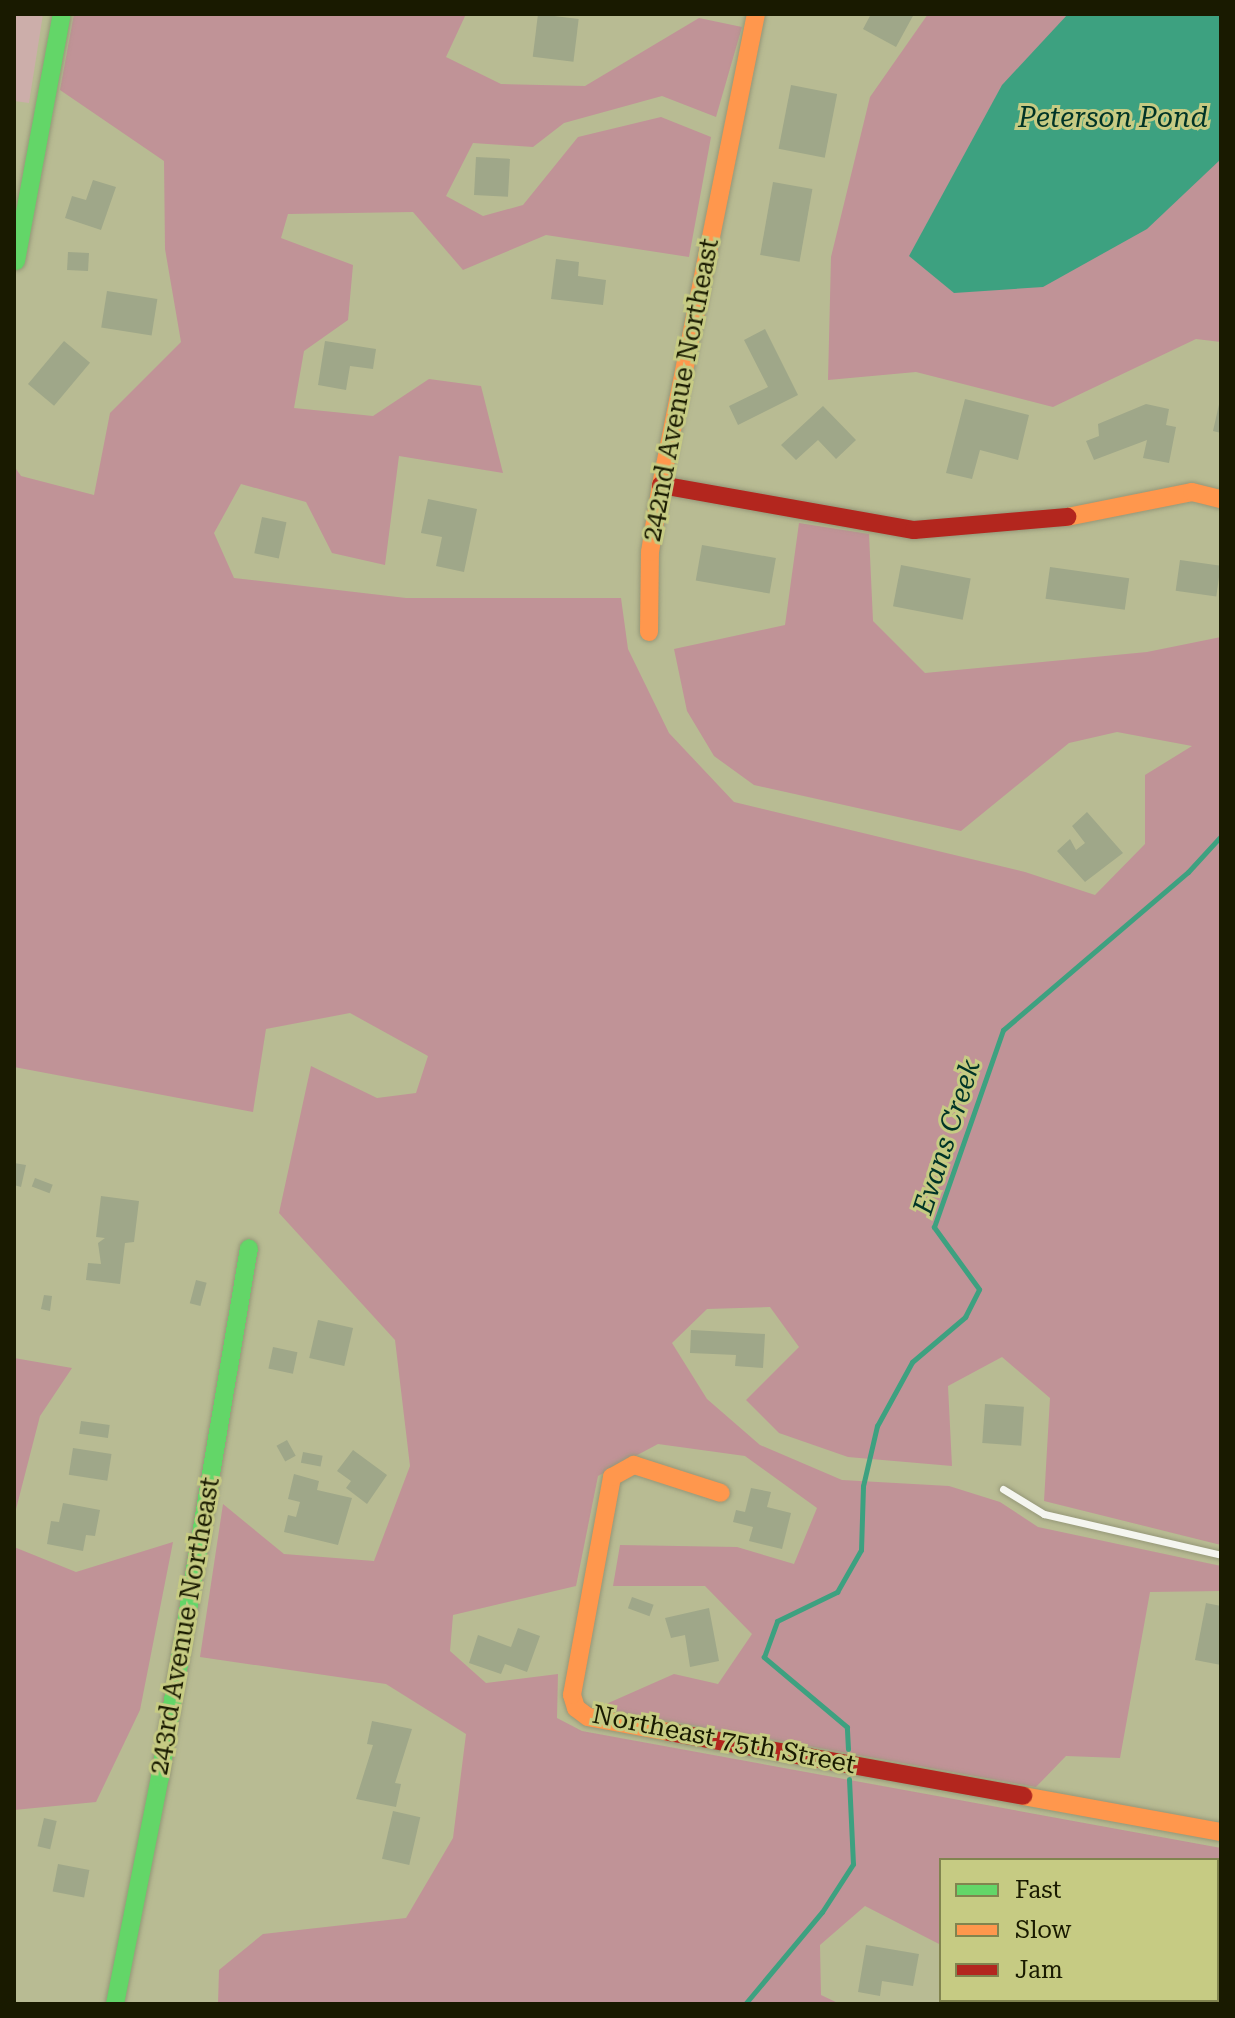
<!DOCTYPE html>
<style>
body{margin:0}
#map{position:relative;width:1235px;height:2018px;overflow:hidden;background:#b8bb93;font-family:"Roboto Serif",serif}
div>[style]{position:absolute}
.green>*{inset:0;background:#ccaeaa}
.forest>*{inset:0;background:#c09397}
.water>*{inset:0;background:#3da180}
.stream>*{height:5px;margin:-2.5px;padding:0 2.5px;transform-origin:2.5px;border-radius:2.5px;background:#3da180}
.building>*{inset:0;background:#9fa789;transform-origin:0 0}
.roads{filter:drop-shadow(0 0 2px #959778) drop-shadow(0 0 2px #959778)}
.lane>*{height:7px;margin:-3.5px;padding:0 3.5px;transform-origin:3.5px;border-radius:3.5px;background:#f4f5ef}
.fast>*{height:18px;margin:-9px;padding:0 9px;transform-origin:9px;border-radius:9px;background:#63d668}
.slow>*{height:18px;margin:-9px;padding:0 9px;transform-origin:9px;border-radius:9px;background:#ff974d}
.jam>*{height:18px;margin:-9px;padding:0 9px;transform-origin:9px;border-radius:9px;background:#b3261e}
span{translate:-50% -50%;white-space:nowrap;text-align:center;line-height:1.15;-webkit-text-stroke:6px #c6cb83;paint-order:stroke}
.street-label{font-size:26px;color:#191a00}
.water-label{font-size:28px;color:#003427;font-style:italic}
.frame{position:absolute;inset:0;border:16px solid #191a00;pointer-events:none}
.legend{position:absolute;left:939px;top:1858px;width:280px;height:144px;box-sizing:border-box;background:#c6cb83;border:2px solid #81844f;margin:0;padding:10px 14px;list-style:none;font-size:24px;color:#191a00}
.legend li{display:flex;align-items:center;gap:16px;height:40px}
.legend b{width:40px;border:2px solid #81844f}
</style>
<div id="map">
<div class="green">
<div style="clip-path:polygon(14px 14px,43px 14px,29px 103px,14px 101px)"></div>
</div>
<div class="forest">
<div style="clip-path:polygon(74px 14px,466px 14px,446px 57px,501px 84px,585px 86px,699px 18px,742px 27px,716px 117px,662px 96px,564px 123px,533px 147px,473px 143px,446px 196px,483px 216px,523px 205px,578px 137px,661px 117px,711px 137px,689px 257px,546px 235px,463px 270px,413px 212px,288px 214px,281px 238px,353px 265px,348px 320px,304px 351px,294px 408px,373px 416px,429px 379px,481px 386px,503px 473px,399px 456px,385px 565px,332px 553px,306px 502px,241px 484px,214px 533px,234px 578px,406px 598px,621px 598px,628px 649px,669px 733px,734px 802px,1025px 872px,1095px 895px,1145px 844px,1145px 775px,1192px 746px,1117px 732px,1069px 743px,961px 831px,754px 785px,714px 756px,687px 711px,674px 649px,785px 625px,799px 523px,869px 534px,873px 621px,925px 673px,1147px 652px,1221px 637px,1221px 1545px,1044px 1501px,1050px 1398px,1002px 1357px,948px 1386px,952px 1466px,848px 1457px,779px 1433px,746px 1400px,799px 1347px,770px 1307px,707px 1309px,672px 1343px,707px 1399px,760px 1445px,842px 1480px,949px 1486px,1000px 1502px,1038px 1527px,1221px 1566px,1221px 1591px,1150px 1592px,1120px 1758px,1066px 1756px,1036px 1787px,597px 1708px,674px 1674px,718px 1684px,752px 1634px,705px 1586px,613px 1586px,620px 1545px,737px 1547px,794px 1564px,817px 1508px,745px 1456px,658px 1444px,598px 1476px,576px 1586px,453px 1615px,450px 1651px,486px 1683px,558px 1674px,557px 1718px,582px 1731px,1221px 1848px,1221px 2004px,959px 2000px,1217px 2000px,1217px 1860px,941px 1860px,941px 1945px,865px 1906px,820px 1945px,821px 1995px,840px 2004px,218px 2004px,219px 1970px,263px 1934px,406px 1918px,453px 1838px,466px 1734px,386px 1684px,200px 1657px,223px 1504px,284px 1554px,374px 1561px,410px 1466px,395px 1340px,279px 1213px,311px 1066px,377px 1098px,416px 1093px,428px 1056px,350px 1013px,266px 1029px,253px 1112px,14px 1067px,14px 466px,21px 476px,94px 495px,110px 413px,181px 342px,165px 249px,164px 161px,60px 90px)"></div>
<div style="clip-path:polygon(928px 14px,1221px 14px,1221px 342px,1196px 339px,1053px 407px,916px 372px,828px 380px,831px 257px,870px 97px)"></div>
<div style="clip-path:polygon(14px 1358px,72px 1368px,40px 1416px,14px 1517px)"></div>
<div style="clip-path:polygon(173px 1542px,140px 1710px,96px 1802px,14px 1810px,14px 1547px,76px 1572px)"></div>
</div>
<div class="water">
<div style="clip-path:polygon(1068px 14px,1221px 14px,1221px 159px,1147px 229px,1043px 287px,954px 293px,909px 256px,1002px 85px)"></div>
</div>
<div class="stream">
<div style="left:848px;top:1749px;width:22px;rotate:-93deg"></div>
<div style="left:847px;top:1727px;width:109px;rotate:-139.9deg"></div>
<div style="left:764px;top:1657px;width:38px;rotate:-70deg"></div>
<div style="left:777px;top:1621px;width:67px;rotate:-25.8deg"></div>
<div style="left:837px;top:1592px;width:48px;rotate:-60.3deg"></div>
<div style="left:861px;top:1550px;width:64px;rotate:-88.2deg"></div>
<div style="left:863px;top:1486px;width:62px;rotate:-76.9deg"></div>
<div style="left:877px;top:1426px;width:73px;rotate:-61.3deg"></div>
<div style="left:912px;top:1362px;width:70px;rotate:-40.3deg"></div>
<div style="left:965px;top:1317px;width:31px;rotate:-63deg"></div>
<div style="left:979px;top:1289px;width:77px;rotate:-126deg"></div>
<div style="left:934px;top:1227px;width:209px;rotate:-70.7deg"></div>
<div style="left:1003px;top:1030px;width:243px;rotate:-40.5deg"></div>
<div style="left:1188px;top:872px;width:49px;rotate:-47.5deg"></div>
<div style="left:745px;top:2004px;width:120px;rotate:-50.1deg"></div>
<div style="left:822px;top:1912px;width:57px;rotate:-57.1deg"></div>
<div style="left:853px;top:1864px;width:85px;rotate:-92.7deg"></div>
</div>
<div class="building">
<div style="left:538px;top:14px;width:41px;height:43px;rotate:7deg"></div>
<div style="clip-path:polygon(871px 14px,914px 14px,896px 47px,863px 29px)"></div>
<div style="left:791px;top:85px;width:47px;height:65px;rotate:11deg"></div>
<div style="left:476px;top:157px;width:34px;height:38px;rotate:3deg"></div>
<div style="clip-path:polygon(93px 180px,116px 187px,101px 230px,65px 218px,72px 196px,86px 200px)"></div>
<div style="left:773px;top:182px;width:40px;height:74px;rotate:10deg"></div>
<div style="left:68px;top:252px;width:21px;height:18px;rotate:3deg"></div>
<div style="clip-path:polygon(556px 259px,579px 262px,578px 276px,606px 280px,603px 305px,551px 299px)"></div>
<div style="left:107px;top:291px;width:51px;height:37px;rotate:9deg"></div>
<div style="clip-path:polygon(765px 329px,798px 395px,738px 425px,729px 406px,768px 387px,744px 340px)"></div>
<div style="left:64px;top:341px;width:34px;height:56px;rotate:40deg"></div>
<div style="clip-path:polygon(325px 341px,376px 349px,373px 369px,350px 366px,346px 390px,318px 385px)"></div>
<div style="clip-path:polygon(965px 399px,1029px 415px,1018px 460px,980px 450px,972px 479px,946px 473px)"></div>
<div style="clip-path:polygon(1220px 400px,1221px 400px,1221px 433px,1213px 431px)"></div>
<div style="clip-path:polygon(1146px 404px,1169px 409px,1166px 425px,1176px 427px,1169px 463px,1143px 458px,1147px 440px,1094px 460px,1086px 441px,1099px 436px,1098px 424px)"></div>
<div style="clip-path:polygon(823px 406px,856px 440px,836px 459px,818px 440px,796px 460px,781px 445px)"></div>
<div style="clip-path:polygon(428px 499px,477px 509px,464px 572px,436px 566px,442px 537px,421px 533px)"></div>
<div style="left:262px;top:517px;width:25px;height:37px;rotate:12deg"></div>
<div style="left:702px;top:545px;width:75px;height:36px;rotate:10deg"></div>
<div style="left:1180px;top:560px;width:41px;height:31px;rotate:8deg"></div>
<div style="left:901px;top:565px;width:71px;height:42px;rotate:11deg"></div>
<div style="left:1050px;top:567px;width:80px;height:32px;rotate:8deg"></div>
<div style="clip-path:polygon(1087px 812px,1123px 853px,1085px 882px,1057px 851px,1070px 839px,1076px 850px,1085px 843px,1072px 826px)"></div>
<div style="clip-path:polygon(14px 1163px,26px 1165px,21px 1187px,14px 1185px)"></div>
<div style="left:35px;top:1178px;width:19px;height:9px;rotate:21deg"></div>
<div style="clip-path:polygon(101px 1196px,139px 1201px,134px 1242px,125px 1243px,120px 1284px,86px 1280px,88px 1263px,101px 1264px,98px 1243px,105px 1238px,96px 1237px)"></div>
<div style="left:196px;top:1280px;width:11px;height:24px;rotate:15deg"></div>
<div style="clip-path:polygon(44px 1295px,52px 1296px,50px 1311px,41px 1309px)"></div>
<div style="left:318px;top:1320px;width:36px;height:39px;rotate:13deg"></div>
<div style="clip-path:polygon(691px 1330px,765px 1334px,763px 1368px,735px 1366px,736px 1355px,690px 1353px)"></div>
<div style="left:273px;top:1347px;width:25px;height:22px;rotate:12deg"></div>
<div style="left:985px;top:1404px;width:39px;height:39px;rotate:4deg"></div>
<div style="left:81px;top:1421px;width:29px;height:13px;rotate:8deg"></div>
<div style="left:287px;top:1440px;width:18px;height:12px;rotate:61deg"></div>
<div style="left:73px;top:1448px;width:39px;height:27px;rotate:9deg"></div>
<div style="clip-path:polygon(353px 1450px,387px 1475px,367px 1504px,346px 1488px,351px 1481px,337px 1471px)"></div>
<div style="left:303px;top:1452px;width:20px;height:11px;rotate:11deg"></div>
<div style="clip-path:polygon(294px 1474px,319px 1481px,317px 1490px,352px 1498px,338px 1545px,284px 1532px,288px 1515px,296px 1517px,300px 1502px,288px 1499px)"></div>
<div style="clip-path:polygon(751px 1488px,771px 1492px,767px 1507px,791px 1513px,782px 1549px,749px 1541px,753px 1527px,733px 1522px,736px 1510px,745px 1512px)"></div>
<div style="clip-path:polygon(63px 1503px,100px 1510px,95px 1536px,86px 1535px,83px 1551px,47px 1544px,51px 1521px,59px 1522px)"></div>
<div style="left:632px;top:1597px;width:23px;height:12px;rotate:20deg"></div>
<div style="clip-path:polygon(1206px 1603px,1221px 1606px,1221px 1665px,1195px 1660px)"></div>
<div style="clip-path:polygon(709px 1608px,719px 1661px,690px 1667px,685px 1635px,671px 1638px,665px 1618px)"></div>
<div style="clip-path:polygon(518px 1628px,540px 1636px,527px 1672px,505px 1664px,501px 1674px,469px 1663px,478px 1635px,511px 1647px)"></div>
<div style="clip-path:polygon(372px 1721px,412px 1729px,395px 1783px,401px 1784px,396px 1807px,356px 1799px,373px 1745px,367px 1744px)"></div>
<div style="left:393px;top:1811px;width:28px;height:49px;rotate:13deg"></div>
<div style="left:44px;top:1818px;width:13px;height:29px;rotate:13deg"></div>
<div style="left:58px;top:1864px;width:32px;height:28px;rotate:11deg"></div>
<div style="clip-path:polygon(866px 1945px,919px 1954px,913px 1986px,882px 1981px,880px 1996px,858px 1992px)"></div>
</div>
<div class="roads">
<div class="lane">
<div style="left:1003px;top:1489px;width:48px;rotate:31.4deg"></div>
<div style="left:1044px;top:1514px;width:182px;rotate:13deg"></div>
</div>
<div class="fast">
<div style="left:16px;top:261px;width:251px;rotate:-79.5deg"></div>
<div style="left:115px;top:2004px;width:231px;rotate:-78.8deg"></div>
<div style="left:160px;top:1777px;width:536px;rotate:-80.45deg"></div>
</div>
<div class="slow">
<div style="left:1067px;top:517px;width:127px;rotate:-11.3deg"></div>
<div style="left:1192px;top:492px;width:30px;rotate:14deg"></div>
<div style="left:649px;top:632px;width:80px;rotate:-89.3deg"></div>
<div style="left:650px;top:552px;width:68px;rotate:-80.7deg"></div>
<div style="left:661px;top:485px;width:480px;rotate:-78.6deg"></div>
<div style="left:669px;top:1732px;width:82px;rotate:-169.5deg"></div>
<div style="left:588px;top:1717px;width:15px;rotate:-143deg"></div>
<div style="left:576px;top:1708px;width:14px;rotate:-107deg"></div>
<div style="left:572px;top:1695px;width:222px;rotate:-79.6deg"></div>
<div style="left:612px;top:1477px;width:25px;rotate:-29deg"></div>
<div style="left:634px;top:1465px;width:91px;rotate:17.8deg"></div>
<div style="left:1023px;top:1796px;width:201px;rotate:10.3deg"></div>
</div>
<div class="jam">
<div style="left:661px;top:485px;width:257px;rotate:10.1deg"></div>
<div style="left:914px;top:530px;width:154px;rotate:-4.9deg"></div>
<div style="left:669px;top:1732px;width:360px;rotate:10.2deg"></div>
</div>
</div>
<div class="street-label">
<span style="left:681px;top:390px;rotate:-79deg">242nd Avenue Northeast</span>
<span style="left:185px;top:1626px;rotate:-80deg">243rd Avenue Northeast</span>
<span style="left:724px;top:1740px;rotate:11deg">Northeast 75th Street</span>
</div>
<div class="water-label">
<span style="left:1113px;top:118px">Peterson Pond</span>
<span style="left:947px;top:1137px;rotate:-72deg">Evans Creek</span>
</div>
<div class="frame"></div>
<ul class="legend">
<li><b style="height:10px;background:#63d668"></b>Fast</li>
<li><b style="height:10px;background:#ff974d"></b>Slow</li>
<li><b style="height:10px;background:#b3261e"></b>Jam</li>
</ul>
</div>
